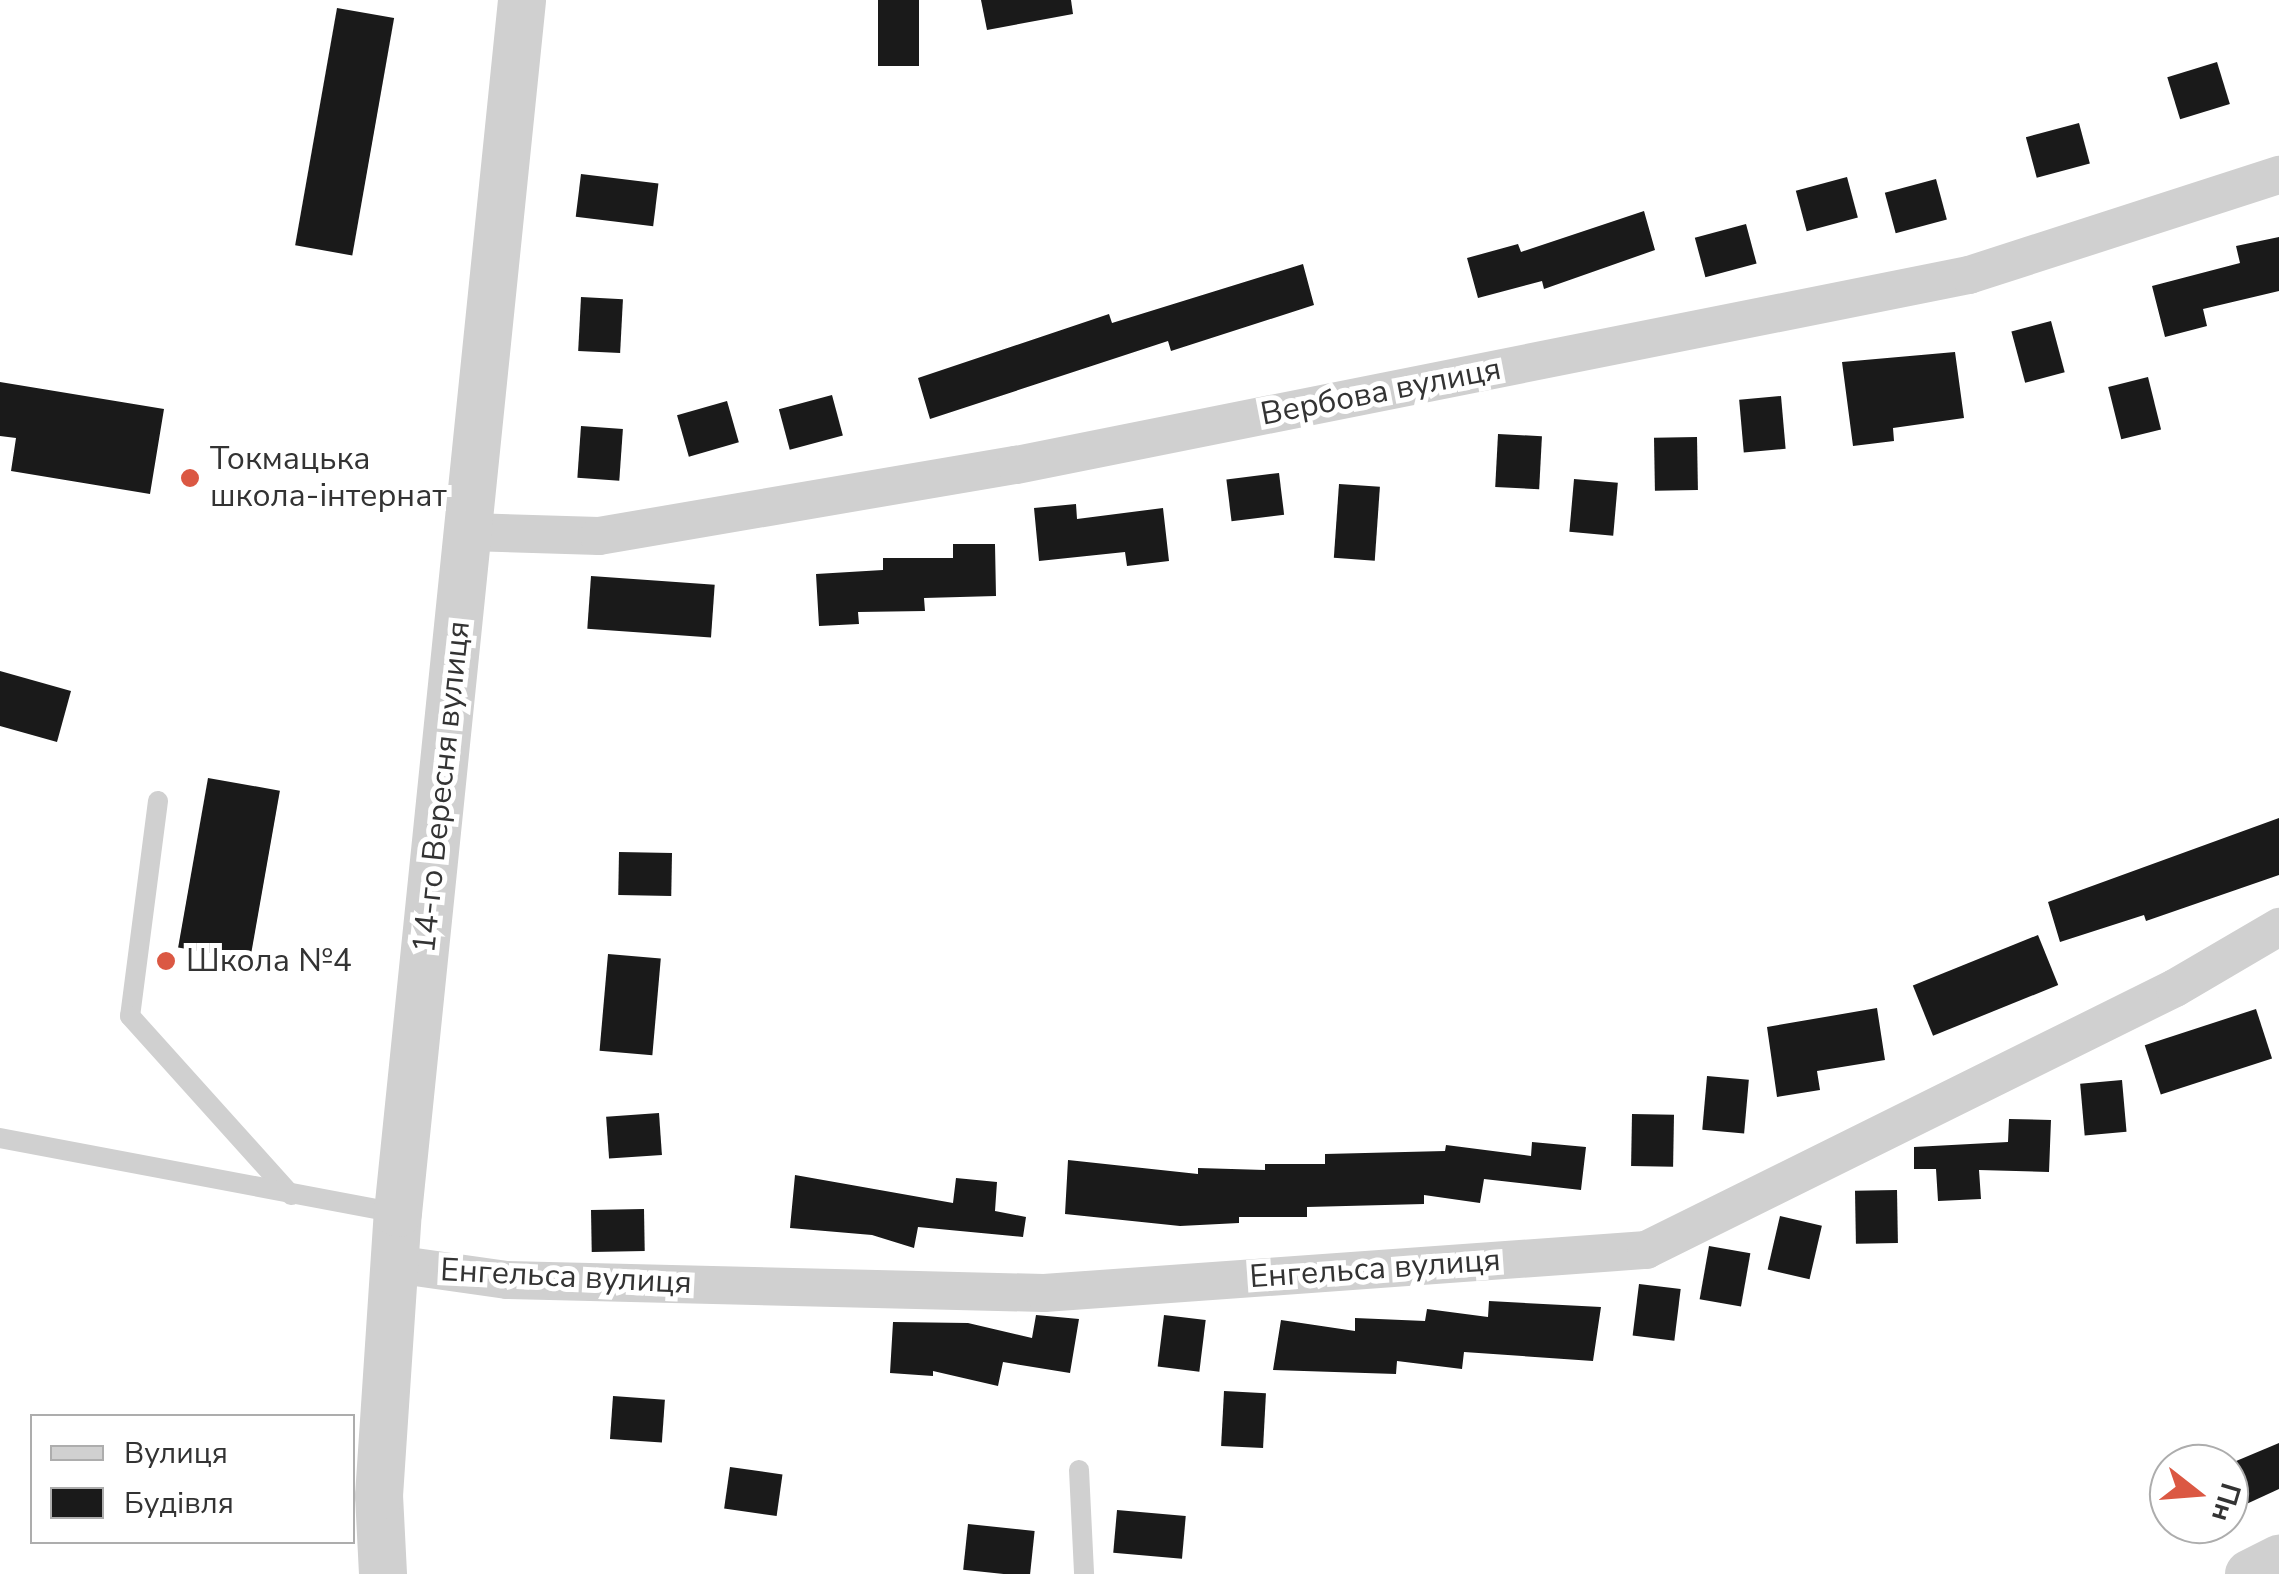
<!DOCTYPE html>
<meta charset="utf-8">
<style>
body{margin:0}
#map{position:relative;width:2279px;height:1574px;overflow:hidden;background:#fff;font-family:"Nunito Sans",sans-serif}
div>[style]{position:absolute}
.building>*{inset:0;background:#1a1a1a;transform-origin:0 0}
.service>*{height:20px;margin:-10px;padding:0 10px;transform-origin:10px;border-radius:10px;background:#d0d0d0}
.minor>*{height:38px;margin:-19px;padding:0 19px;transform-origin:19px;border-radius:19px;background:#d0d0d0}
.tertiary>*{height:48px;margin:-24px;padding:0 24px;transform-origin:24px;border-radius:24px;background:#d0d0d0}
.dots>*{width:28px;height:28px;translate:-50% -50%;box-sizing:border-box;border:5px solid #fff;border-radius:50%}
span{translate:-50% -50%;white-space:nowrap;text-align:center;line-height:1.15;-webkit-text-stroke:10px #fff;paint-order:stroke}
.street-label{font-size:32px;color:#333}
.poi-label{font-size:32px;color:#333}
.left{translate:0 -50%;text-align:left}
.legend{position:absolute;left:30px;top:1414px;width:325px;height:130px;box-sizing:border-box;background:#fff;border:2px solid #adadad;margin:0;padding:12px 18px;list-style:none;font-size:30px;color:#333}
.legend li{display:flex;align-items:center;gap:20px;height:50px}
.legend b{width:50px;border:2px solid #adadad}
.north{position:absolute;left:2149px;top:1444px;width:100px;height:100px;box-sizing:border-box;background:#fff;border:2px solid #adadad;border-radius:50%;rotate:107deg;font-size:28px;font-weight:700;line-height:40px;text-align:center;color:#333}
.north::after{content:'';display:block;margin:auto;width:35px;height:45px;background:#db5843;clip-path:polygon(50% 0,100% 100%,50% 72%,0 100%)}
</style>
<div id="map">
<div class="building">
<div style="left:878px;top:0;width:41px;height:66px"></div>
<div style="clip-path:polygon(981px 0,1071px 0,1073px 14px,987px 30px)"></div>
<div style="left:337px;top:8px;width:58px;height:241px;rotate:10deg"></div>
<div style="left:2217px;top:62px;width:44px;height:52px;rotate:73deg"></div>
<div style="left:2079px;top:123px;width:42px;height:55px;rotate:75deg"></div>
<div style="left:581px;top:174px;width:78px;height:43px;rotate:7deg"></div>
<div style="left:1847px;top:177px;width:42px;height:53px;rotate:75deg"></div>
<div style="left:1936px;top:179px;width:42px;height:53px;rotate:75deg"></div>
<div style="clip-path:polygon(1644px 211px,1655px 250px,1544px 289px,1542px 281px,1478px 298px,1467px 258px,1518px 244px,1521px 252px)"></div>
<div style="left:1746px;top:224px;width:41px;height:53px;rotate:75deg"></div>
<div style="clip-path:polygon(2279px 237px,2279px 291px,2203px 309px,2207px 326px,2165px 337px,2152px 286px,2240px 263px,2236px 246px)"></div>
<div style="clip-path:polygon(1303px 264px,1314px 305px,1171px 351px,1168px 341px,930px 419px,918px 378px,1109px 314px,1112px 323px)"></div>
<div style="left:581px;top:297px;width:42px;height:54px;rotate:3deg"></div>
<div style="left:2051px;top:321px;width:53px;height:41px;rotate:75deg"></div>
<div style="clip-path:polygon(1955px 352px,1964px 418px,1893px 428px,1894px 441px,1853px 446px,1842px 362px)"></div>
<div style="left:2148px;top:377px;width:54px;height:41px;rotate:76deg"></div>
<div style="clip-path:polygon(0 382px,164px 409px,150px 494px,11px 471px,16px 438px,0 436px)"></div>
<div style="left:832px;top:395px;width:42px;height:55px;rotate:75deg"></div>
<div style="left:1781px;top:396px;width:53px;height:42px;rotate:85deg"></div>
<div style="left:727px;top:401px;width:43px;height:52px;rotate:74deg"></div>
<div style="left:581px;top:426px;width:42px;height:52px;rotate:4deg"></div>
<div style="left:1498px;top:434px;width:44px;height:53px;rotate:3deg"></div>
<div style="left:1697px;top:437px;width:53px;height:43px;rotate:89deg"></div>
<div style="left:1279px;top:473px;width:42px;height:53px;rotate:83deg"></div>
<div style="left:1574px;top:479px;width:44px;height:53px;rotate:5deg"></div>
<div style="left:1339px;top:484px;width:41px;height:74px;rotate:4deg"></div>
<div style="clip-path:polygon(1076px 504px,1077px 519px,1163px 508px,1169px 561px,1127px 566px,1125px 552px,1039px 561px,1034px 508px)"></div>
<div style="clip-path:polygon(953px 544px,995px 544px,996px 596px,924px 598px,925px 611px,858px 612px,859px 624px,819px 626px,816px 574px,883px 570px,883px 558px,953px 558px)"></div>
<div style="left:591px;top:576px;width:124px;height:53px;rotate:4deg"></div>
<div style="clip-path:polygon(0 671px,71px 691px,57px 742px,0 726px)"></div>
<div style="left:208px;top:778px;width:73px;height:172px;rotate:10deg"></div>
<div style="clip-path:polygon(2279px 818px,2279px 875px,2146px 921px,2144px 915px,2060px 942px,2048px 902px)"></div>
<div style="left:619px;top:852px;width:53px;height:43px;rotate:1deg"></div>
<div style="left:2038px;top:935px;width:54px;height:135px;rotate:68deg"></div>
<div style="left:608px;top:954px;width:53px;height:97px;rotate:5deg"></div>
<div style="clip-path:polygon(1877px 1008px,1885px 1060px,1817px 1071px,1820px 1090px,1777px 1097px,1767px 1027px)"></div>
<div style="left:2256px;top:1009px;width:52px;height:117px;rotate:72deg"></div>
<div style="left:1707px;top:1076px;width:42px;height:54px;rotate:5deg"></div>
<div style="left:2122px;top:1080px;width:52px;height:42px;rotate:85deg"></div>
<div style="left:659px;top:1113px;width:42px;height:53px;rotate:86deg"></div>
<div style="left:1632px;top:1114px;width:42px;height:52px;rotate:1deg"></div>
<div style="clip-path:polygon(2009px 1119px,2051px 1120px,2049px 1172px,1979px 1170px,1981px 1199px,1938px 1201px,1936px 1169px,1914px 1169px,1914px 1147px,2008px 1142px)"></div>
<div style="clip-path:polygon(1532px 1142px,1586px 1147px,1581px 1190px,1484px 1179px,1480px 1203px,1424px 1195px,1424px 1204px,1307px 1207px,1307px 1217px,1239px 1217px,1239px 1223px,1180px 1226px,1065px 1214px,1068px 1160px,1198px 1174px,1198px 1168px,1265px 1170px,1265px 1164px,1325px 1164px,1325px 1154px,1445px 1151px,1446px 1145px,1531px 1156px)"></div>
<div style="clip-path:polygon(795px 1175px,953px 1203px,956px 1178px,997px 1182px,995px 1211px,1026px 1217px,1023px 1237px,918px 1227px,914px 1248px,872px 1235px,790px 1228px)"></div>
<div style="left:1897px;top:1190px;width:53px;height:42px;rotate:89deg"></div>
<div style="left:644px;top:1209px;width:42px;height:53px;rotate:89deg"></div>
<div style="left:1780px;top:1216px;width:43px;height:55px;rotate:13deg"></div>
<div style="left:1709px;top:1246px;width:42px;height:54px;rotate:10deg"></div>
<div style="left:1639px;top:1284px;width:42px;height:52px;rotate:7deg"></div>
<div style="clip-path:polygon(1489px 1301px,1601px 1307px,1593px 1361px,1464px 1352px,1462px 1369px,1397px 1361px,1396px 1374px,1273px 1370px,1281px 1320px,1355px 1331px,1355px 1318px,1425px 1321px,1427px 1309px,1488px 1317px)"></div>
<div style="clip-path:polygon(1036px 1315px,1079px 1319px,1070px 1373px,1003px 1362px,998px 1386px,933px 1371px,933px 1376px,890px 1373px,893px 1322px,968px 1323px,1032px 1338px)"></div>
<div style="left:1164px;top:1315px;width:42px;height:52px;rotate:7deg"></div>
<div style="left:1224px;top:1391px;width:42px;height:55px;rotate:3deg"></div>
<div style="left:613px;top:1396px;width:52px;height:43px;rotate:4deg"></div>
<div style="clip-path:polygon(2279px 1443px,2279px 1489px,2229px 1512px,2229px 1464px)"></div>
<div style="left:730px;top:1467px;width:53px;height:42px;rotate:8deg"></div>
<div style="left:1117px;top:1510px;width:69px;height:43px;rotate:5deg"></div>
<div style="left:968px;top:1524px;width:67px;height:46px;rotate:6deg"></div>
</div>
<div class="service">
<div style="left:158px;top:801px;width:217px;rotate:97.4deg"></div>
<div style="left:130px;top:1016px;width:241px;rotate:48deg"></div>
<div style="left:0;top:1138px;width:405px;rotate:10.7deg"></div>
<div style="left:1079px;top:1470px;width:104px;rotate:87.2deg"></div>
</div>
<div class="minor">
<div style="left:469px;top:532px;width:130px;rotate:1.8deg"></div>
<div style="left:599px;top:536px;width:423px;rotate:-9.7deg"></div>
<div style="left:1016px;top:465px;width:972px;rotate:-11.28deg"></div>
<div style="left:1969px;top:275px;width:326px;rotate:-17.9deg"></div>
<div style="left:394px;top:1264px;width:114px;rotate:8.1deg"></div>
<div style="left:507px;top:1280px;width:537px;rotate:1.39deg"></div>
<div style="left:1044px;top:1293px;width:604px;rotate:-4.09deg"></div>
<div style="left:1646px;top:1250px;width:590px;rotate:-26.35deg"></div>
<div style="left:2175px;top:988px;width:121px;rotate:-30.4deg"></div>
</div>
<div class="tertiary">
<div style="left:383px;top:1574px;width:78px;rotate:-92.9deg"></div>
<div style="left:379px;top:1496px;width:284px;rotate:-86.2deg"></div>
<div style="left:398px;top:1213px;width:1219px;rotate:-84.16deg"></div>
<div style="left:2249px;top:1574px;width:34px;rotate:-27deg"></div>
</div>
<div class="dots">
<div style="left:190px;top:478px;background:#db5843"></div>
<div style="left:166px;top:961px;background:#db5843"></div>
</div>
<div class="street-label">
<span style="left:1381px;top:392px;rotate:-11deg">Вербова вулиця</span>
<span style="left:442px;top:787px;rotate:-84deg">14-го Вересня вулиця</span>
<span style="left:1375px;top:1269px;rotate:-4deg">Енгельса вулиця</span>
<span style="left:566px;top:1277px;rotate:3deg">Енгельса вулиця</span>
</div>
<div class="poi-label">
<span class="left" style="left:210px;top:478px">Токмацька<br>школа-інтернат</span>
<span class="left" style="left:186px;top:961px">Школа №4</span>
</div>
<ul class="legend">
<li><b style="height:12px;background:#d0d0d0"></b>Вулиця</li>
<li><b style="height:28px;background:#1a1a1a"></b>Будівля</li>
</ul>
<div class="north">Пн</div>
</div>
